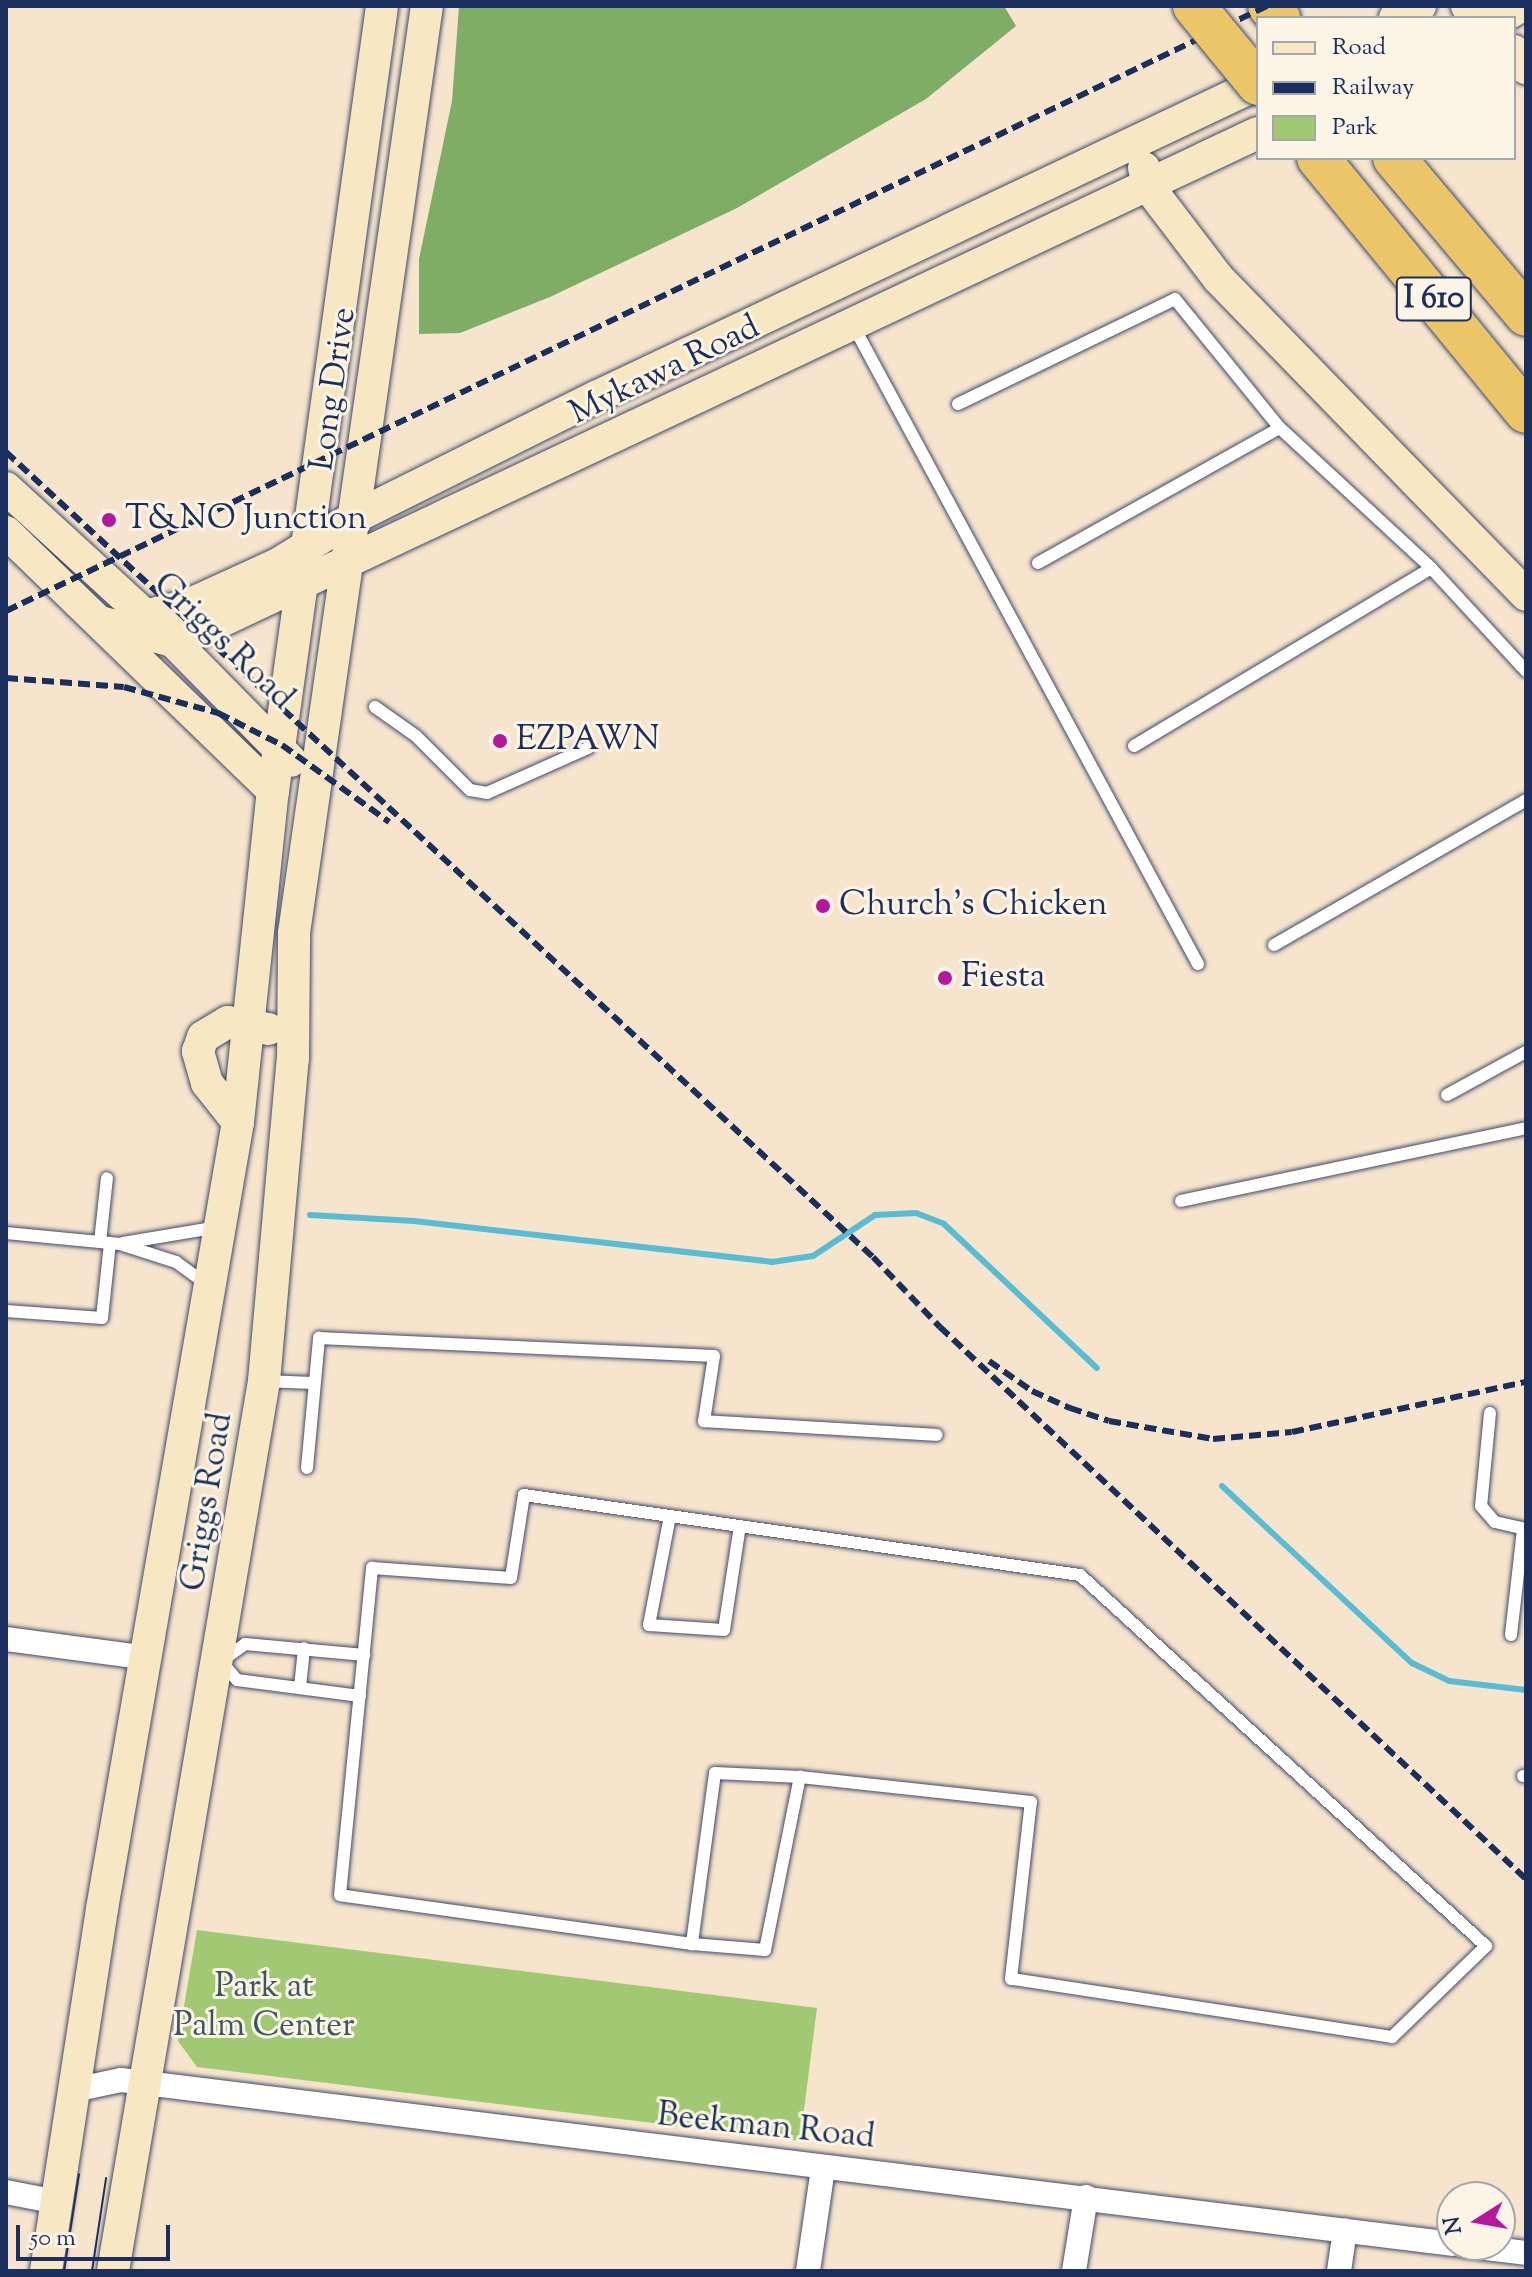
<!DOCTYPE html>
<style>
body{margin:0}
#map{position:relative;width:1532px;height:2277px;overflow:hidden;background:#f7e4cc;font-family:"Sorts Mill Goudy",serif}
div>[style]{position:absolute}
.green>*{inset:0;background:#a1c974}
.forest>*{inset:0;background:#80ad66}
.stream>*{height:6px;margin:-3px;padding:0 3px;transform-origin:3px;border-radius:3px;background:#57bdd5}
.roads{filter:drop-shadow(0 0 2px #3c4a6e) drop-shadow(0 0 2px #3c4a6e)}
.service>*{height:12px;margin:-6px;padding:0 6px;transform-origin:6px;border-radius:6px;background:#fff}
.minor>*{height:24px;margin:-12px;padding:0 12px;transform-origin:12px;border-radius:12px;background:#fff}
.secondary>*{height:32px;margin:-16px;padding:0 16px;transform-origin:16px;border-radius:16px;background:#f7e8c3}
.motorway>*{height:42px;margin:-21px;padding:0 21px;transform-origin:21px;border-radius:21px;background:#ecc569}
.tram>*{height:2px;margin:-1px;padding:0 1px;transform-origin:1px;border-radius:1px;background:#1b2f5e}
.rail>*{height:6px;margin-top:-3px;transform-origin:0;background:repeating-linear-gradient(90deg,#1b2f5e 0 12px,transparent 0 18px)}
.bridges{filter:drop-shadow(0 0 2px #3c4a6e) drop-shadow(0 0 2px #3c4a6e)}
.motorway-bridge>*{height:42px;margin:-21px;padding:0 21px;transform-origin:21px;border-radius:21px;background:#ecc569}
.dots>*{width:22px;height:22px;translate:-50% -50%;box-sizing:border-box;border:4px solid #fcf5e5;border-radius:50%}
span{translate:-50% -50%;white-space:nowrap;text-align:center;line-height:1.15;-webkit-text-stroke:6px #fcf5e5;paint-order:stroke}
.shield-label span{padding:2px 6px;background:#fcf5e5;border:2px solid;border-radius:6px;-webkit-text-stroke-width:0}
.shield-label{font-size:32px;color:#1b2f5e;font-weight:700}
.street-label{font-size:34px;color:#1b2f5e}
.poi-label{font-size:34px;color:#1b2f5e}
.left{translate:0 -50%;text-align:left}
.park-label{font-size:34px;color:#3c5664}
.frame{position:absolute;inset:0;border:8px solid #1b2f5e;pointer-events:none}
.legend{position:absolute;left:1256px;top:16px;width:260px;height:144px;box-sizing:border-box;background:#fcf5e5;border:2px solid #a2a6af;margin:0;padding:10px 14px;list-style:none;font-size:24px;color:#1b2f5e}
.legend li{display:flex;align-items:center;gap:16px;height:40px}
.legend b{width:40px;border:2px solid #a2a6af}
.north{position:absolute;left:1436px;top:2181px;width:80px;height:80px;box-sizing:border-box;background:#fcf5e5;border:2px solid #a2a6af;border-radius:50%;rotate:259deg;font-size:22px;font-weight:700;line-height:32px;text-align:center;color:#1b2f5e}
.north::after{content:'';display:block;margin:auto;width:28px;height:36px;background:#b5179e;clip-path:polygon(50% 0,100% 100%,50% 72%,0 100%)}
.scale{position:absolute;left:16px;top:2225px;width:154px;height:36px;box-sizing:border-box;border:4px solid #1b2f5e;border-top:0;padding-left:10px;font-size:24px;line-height:28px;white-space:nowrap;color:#1b2f5e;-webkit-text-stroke:6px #fcf5e5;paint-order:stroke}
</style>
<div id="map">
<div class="green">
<div style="clip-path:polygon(197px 1930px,817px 2008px,800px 2141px,197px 2067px,178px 2041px)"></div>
</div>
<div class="forest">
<div style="clip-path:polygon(459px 6px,1004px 6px,1016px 26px,926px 99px,737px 208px,550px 297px,460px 333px,419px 334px,419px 259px,452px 101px)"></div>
</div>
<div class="stream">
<div style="left:310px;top:1215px;width:104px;rotate:3.3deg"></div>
<div style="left:414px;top:1221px;width:360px;rotate:6.5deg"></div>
<div style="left:772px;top:1262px;width:41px;rotate:-8.3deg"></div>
<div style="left:813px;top:1256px;width:74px;rotate:-33.5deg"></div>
<div style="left:875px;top:1215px;width:41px;rotate:-2.8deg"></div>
<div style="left:916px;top:1213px;width:30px;rotate:21deg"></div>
<div style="left:944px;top:1224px;width:210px;rotate:43.3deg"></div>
<div style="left:1222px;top:1486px;width:260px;rotate:43deg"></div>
<div style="left:1412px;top:1663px;width:41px;rotate:25.9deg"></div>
<div style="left:1449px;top:1681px;width:78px;rotate:6.7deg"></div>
</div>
<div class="roads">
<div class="service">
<div style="left:854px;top:327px;width:724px;rotate:61.63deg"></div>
<div style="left:958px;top:404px;width:241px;rotate:-25.8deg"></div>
<div style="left:1175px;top:299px;width:166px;rotate:50.9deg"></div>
<div style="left:1280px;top:428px;width:206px;rotate:42.8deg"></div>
<div style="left:1431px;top:568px;width:140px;rotate:47.3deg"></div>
<div style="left:1038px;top:563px;width:277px;rotate:-29.2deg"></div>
<div style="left:375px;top:707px;width:50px;rotate:35.3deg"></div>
<div style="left:416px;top:736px;width:76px;rotate:45deg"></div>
<div style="left:470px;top:790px;width:17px;rotate:10deg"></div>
<div style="left:487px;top:793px;width:111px;rotate:-24deg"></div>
<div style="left:1134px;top:746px;width:346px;rotate:-30.9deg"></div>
<div style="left:1274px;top:945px;width:291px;rotate:-29.9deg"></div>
<div style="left:1447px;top:1095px;width:90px;rotate:-28.6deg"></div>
<div style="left:1181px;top:1201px;width:353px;rotate:-11.9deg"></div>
<div style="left:6px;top:1233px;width:115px;rotate:5.5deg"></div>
<div style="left:120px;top:1244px;width:59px;rotate:17.8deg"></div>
<div style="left:176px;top:1262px;width:37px;rotate:36deg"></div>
<div style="left:100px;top:1242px;width:64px;rotate:-83.8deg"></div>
<div style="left:123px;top:1243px;width:97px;rotate:-9.5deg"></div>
<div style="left:6px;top:1311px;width:96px;rotate:4.2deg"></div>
<div style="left:102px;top:1318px;width:75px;rotate:-83.9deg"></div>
<div style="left:264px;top:1381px;width:49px;rotate:2.3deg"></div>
<div style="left:1490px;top:1413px;width:93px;rotate:95.5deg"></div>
<div style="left:1481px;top:1506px;width:21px;rotate:49deg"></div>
<div style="left:1495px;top:1522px;width:32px;rotate:13deg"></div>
<div style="left:307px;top:1468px;width:131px;rotate:-84.7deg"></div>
<div style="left:319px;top:1338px;width:395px;rotate:2.6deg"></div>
<div style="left:714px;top:1356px;width:66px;rotate:98.7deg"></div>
<div style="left:704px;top:1421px;width:233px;rotate:3.4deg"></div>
<div style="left:524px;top:1495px;width:562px;rotate:8.19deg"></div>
<div style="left:1080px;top:1575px;width:550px;rotate:42.42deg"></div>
<div style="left:1486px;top:1946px;width:131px;rotate:135.9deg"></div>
<div style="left:1392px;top:2037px;width:385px;rotate:-171.3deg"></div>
<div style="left:1011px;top:1979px;width:178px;rotate:-83.6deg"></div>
<div style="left:1031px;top:1802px;width:232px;rotate:-173.8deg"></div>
<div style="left:800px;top:1777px;width:85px;rotate:-177.3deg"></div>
<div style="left:715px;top:1773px;width:173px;rotate:97.7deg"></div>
<div style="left:692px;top:1944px;width:355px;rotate:-172.1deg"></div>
<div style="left:340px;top:1895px;width:329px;rotate:-84.4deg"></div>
<div style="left:372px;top:1568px;width:139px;rotate:4.1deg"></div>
<div style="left:511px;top:1578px;width:84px;rotate:-81.1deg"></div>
<div style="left:670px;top:1516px;width:111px;rotate:100.9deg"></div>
<div style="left:649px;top:1625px;width:75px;rotate:3.8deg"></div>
<div style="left:724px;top:1630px;width:105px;rotate:-81.3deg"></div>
<div style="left:1511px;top:1635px;width:107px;rotate:-83.5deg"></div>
<div style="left:300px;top:1687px;width:39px;rotate:-84deg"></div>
<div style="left:360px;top:1696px;width:124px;rotate:-172.6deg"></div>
<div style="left:237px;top:1680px;width:25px;rotate:-130deg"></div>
<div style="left:221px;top:1661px;width:29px;rotate:-35deg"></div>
<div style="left:245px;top:1644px;width:120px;rotate:5.3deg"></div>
<div style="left:1523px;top:1776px;width:3px"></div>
<div style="left:692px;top:1944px;width:73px;rotate:4.7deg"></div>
<div style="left:765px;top:1950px;width:177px;rotate:-78.6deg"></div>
</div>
<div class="minor">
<div style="left:6px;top:1639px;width:144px;rotate:7.6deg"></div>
<div style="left:74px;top:2090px;width:48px;rotate:-12deg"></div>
<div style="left:121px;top:2080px;width:1341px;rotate:7.02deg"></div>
<div style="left:6px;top:2192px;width:52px;rotate:11.1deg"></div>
<div style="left:1461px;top:2245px;width:65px;rotate:7deg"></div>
<div style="left:808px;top:2271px;width:104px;rotate:-81.7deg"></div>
<div style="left:1074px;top:2271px;width:75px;rotate:-80.8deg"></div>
<div style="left:1339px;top:2271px;width:41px;rotate:-81.7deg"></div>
</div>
<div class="secondary">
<div style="left:1467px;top:6px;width:24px;rotate:30deg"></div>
<div style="left:1395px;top:18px;width:28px;rotate:-26deg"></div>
<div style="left:1500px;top:18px;width:25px;rotate:-29deg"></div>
<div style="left:1514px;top:51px;width:21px;rotate:55deg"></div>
<div style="left:1144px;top:168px;width:18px;rotate:77deg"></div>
<div style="left:1148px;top:186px;width:116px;rotate:52.7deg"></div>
<div style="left:1218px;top:278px;width:442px;rotate:45.8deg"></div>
<div style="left:6px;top:488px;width:226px;rotate:42.5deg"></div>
<div style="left:173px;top:641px;width:168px;rotate:45.5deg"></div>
<div style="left:6px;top:532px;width:372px;rotate:44.1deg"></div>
<div style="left:144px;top:616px;width:43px;rotate:-13.4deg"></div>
<div style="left:186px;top:606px;width:101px;rotate:-24.5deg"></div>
<div style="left:278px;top:564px;width:90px;rotate:-31.4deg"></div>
<div style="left:355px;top:517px;width:269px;rotate:-26.5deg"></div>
<div style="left:596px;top:397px;width:732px;rotate:-25.31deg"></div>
<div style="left:100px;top:622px;width:75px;rotate:14.6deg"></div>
<div style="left:173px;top:641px;width:29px;rotate:-20deg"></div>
<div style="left:200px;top:631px;width:1169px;rotate:-25.21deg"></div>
<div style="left:238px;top:1122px;width:50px;rotate:-128.5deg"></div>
<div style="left:207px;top:1083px;width:33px;rotate:-106deg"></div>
<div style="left:198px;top:1051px;width:15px;rotate:-70deg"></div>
<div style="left:203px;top:1037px;width:29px;rotate:-31deg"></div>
<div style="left:228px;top:1022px;width:41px;rotate:9.9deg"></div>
<div style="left:46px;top:2271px;width:366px;rotate:-81.2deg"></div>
<div style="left:102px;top:1909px;width:799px;rotate:-80.2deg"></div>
<div style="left:238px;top:1122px;width:333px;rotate:-84deg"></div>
<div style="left:273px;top:791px;width:793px;rotate:-82.09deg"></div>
<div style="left:113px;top:2271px;width:903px;rotate:-80.37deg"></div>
<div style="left:264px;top:1381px;width:323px;rotate:-84.9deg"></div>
<div style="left:293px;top:1059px;width:126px;rotate:-89.5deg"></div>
<div style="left:294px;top:933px;width:936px;rotate:-81.84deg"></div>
</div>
<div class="motorway">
<div style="left:1269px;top:6px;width:16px;rotate:50deg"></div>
<div style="left:1318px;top:158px;width:328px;rotate:50.7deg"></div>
<div style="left:1394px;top:158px;width:205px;rotate:49.9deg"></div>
</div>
</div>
<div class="tram">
<div style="left:64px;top:2271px;width:98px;rotate:-81.2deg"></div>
<div style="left:92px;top:2271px;width:94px;rotate:-81.4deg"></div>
</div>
<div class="rail">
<div style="left:6px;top:452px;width:1183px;rotate:42.88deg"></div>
<div style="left:873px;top:1257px;width:97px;rotate:46.3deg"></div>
<div style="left:940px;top:1327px;width:805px;rotate:43.29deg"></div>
<div style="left:6px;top:611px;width:1399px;rotate:-25.63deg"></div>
<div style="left:6px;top:678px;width:118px;rotate:4.4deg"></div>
<div style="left:124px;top:687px;width:98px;rotate:15.5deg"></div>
<div style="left:218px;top:713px;width:72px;rotate:26.6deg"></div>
<div style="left:282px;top:745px;width:132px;rotate:35.7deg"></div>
<div style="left:989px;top:1361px;width:52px;rotate:34.9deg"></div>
<div style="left:1032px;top:1391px;width:42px;rotate:24.1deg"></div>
<div style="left:1070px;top:1408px;width:41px;rotate:18.4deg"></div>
<div style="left:1109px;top:1421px;width:106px;rotate:9.8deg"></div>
<div style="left:1213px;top:1439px;width:79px;rotate:-5.1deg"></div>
<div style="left:1292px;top:1432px;width:239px;rotate:-12.1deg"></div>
</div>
<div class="bridges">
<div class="motorway-bridge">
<div style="left:1194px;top:6px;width:101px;rotate:50.6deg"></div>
</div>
</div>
<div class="dots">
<div style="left:109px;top:520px;background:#b5179e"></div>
<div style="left:500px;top:741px;background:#b5179e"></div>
<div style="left:823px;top:906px;background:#b5179e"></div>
<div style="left:945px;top:978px;background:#b5179e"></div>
</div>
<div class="shield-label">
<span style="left:1434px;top:299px">I 610</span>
</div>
<div class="street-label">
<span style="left:665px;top:371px;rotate:-26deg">Mykawa Road</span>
<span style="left:334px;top:389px;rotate:-82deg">Long Drive</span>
<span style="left:223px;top:642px;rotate:44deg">Griggs Road</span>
<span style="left:208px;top:1502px;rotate:-81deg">Griggs Road</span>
<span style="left:766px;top:2127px;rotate:6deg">Beekman Road</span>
</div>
<div class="poi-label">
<span class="left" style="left:125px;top:520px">T&amp;NO Junction</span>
<span class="left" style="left:516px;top:741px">EZPAWN</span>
<span class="left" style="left:839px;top:906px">Church's Chicken</span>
<span class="left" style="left:961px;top:978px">Fiesta</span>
</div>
<div class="park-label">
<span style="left:264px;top:2007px">Park at<br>Palm Center</span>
</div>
<div class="frame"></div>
<ul class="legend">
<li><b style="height:10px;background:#f7e8c3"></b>Road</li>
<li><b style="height:10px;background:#1b2f5e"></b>Railway</li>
<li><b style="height:22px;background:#a1c974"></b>Park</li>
</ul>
<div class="north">N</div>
<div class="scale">50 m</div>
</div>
